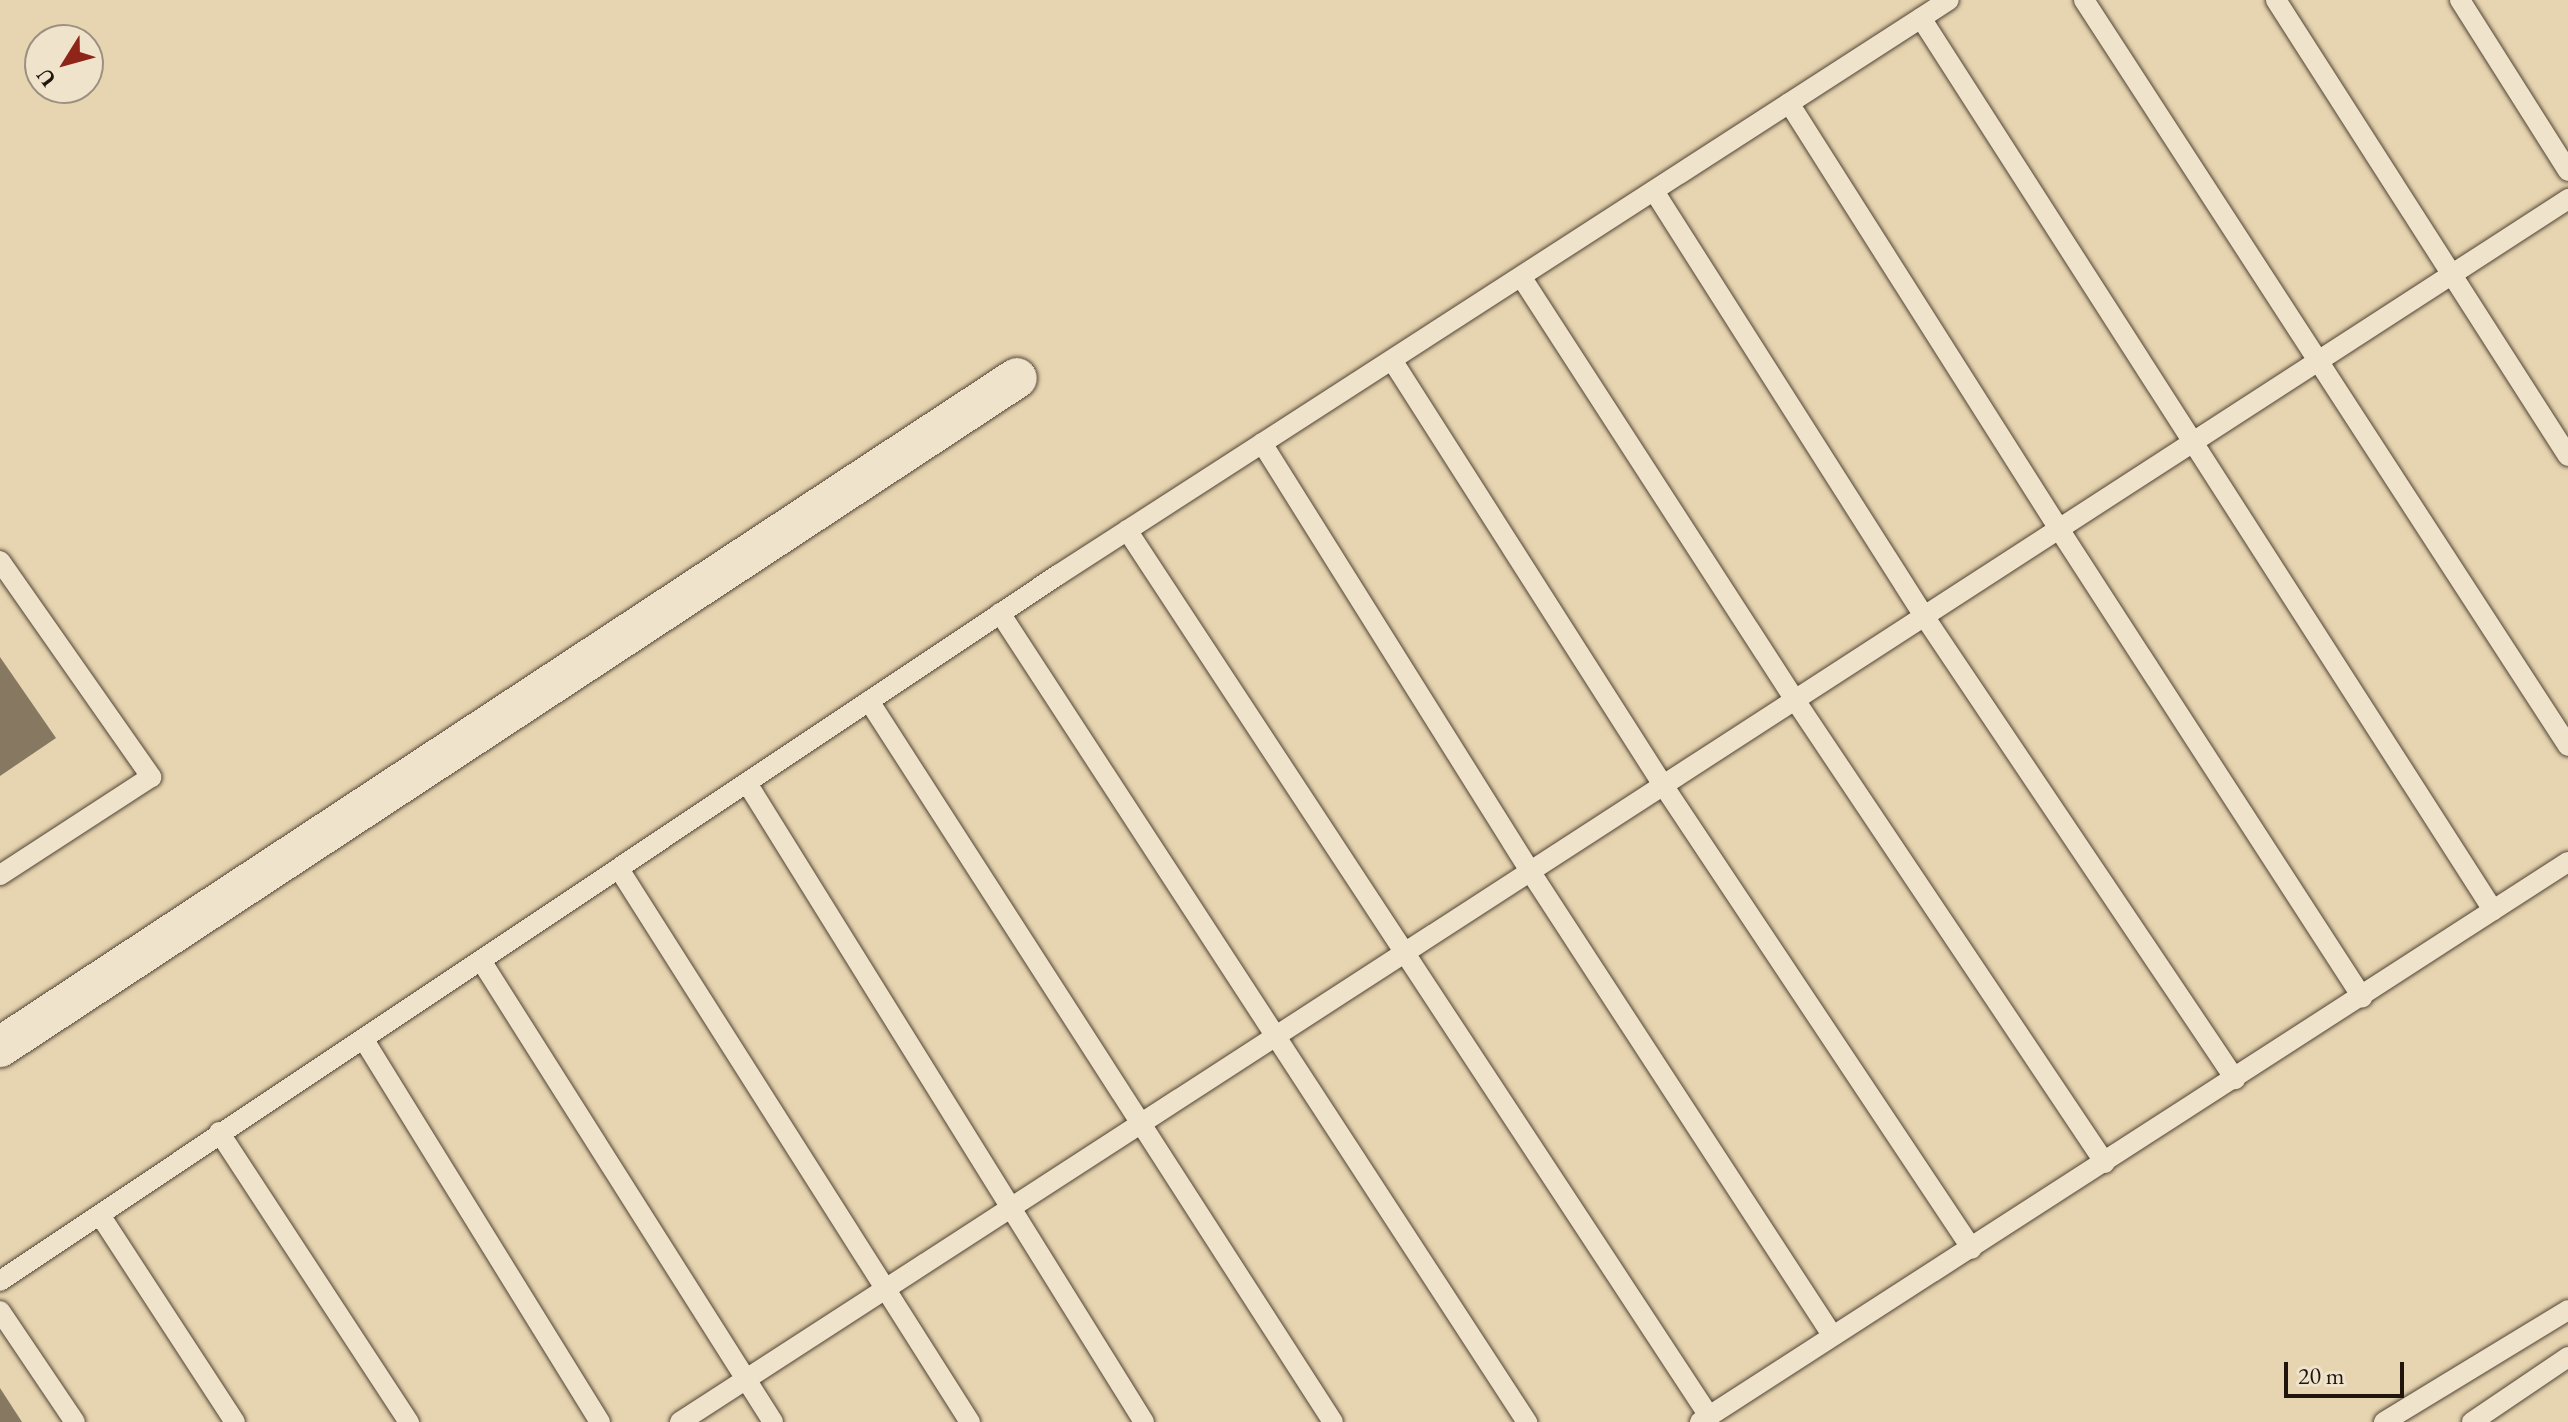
<!DOCTYPE html>
<style>
body{margin:0}
#map{position:relative;width:2568px;height:1422px;overflow:hidden;background:#e7d4b0;font-family:"EB Garamond",serif}
div>[style]{position:absolute}
.building>*{inset:0;background:#877862}
.roads{filter:drop-shadow(0 0 2px #514536) drop-shadow(0 0 2px #514536)}
.lane>*{height:20px;margin:-10px;padding:0 10px;transform-origin:10px;border-radius:10px;background:#efe3cc}
.street>*{height:40px;margin:-20px;padding:0 20px;transform-origin:20px;border-radius:20px;background:#efe3cc}
span{translate:-50% -50%;white-space:nowrap;text-align:center;line-height:1.15;-webkit-text-stroke:7px #efe3cc;paint-order:stroke}
.north{position:absolute;left:24px;top:24px;width:80px;height:80px;box-sizing:border-box;background:#efe3cc;border:2px solid #9c9180;border-radius:50%;rotate:233deg;font-size:22px;font-weight:700;line-height:32px;text-align:center;color:#1f150d}
.north::after{content:'';display:block;margin:auto;width:28px;height:36px;background:#8f2418;clip-path:polygon(50% 0,100% 100%,50% 72%,0 100%)}
.scale{position:absolute;left:2284px;top:1362px;width:120px;height:36px;box-sizing:border-box;border:4px solid #1f150d;border-top:0;padding-left:10px;font-size:24px;line-height:28px;white-space:nowrap;color:#1f150d;-webkit-text-stroke:6px #efe3cc;paint-order:stroke}
</style>
<div id="map">
<div class="building">
<div style="clip-path:polygon(0 657px,56px 738px,0 776px)"></div>
<div style="clip-path:polygon(0 1388px,22px 1422px,0 1422px)"></div>
</div>
<div class="roads">
<div class="lane">
<div style="left:2084px;top:0;width:889px;rotate:57.02deg"></div>
<div style="left:2276px;top:0;width:541px;rotate:57.37deg"></div>
<div style="left:2460px;top:0;width:202px;rotate:57.7deg"></div>
<div style="left:1921px;top:18px;width:1060px;rotate:57.33deg"></div>
<div style="left:1789px;top:103px;width:504px;rotate:57.63deg"></div>
<div style="left:2059px;top:529px;width:558px;rotate:57.08deg"></div>
<div style="left:1654px;top:191px;width:504px;rotate:57.57deg"></div>
<div style="left:1924px;top:616px;width:558px;rotate:56.11deg"></div>
<div style="left:1522px;top:278px;width:503px;rotate:57.1deg"></div>
<div style="left:1795px;top:700px;width:557px;rotate:56.2deg"></div>
<div style="left:1392px;top:360px;width:504px;rotate:57.48deg"></div>
<div style="left:1663px;top:785px;width:557px;rotate:56.34deg"></div>
<div style="left:1262px;top:443px;width:505px;rotate:57.95deg"></div>
<div style="left:1530px;top:871px;width:554px;rotate:56.94deg"></div>
<div style="left:1127px;top:530px;width:1060px;rotate:56.7deg"></div>
<div style="left:0;top:561px;width:264px;rotate:55deg"></div>
<div style="left:151px;top:777px;width:180px;rotate:147deg"></div>
<div style="left:1000px;top:613px;width:966px;rotate:56.92deg"></div>
<div style="left:869px;top:701px;width:857px;rotate:57.24deg"></div>
<div style="left:747px;top:783px;width:752px;rotate:58.15deg"></div>
<div style="left:619px;top:869px;width:655px;rotate:57.6deg"></div>
<div style="left:482px;top:962px;width:544px;rotate:57.68deg"></div>
<div style="left:364px;top:1040px;width:449px;rotate:58.3deg"></div>
<div style="left:219px;top:1132px;width:347px;rotate:56.8deg"></div>
<div style="left:100px;top:1215px;width:247px;rotate:56.9deg"></div>
<div style="left:0;top:1281px;width:1272px;rotate:-33.72deg"></div>
<div style="left:1058px;top:575px;width:1060px;rotate:-32.84deg"></div>
<div style="left:0;top:1311px;width:134px;rotate:56deg"></div>
<div style="left:680px;top:1422px;width:2250px;rotate:-32.93deg"></div>
<div style="left:1700px;top:1422px;width:1033px;rotate:-32.83deg"></div>
<div style="left:2384px;top:1422px;width:215px;rotate:-31.3deg"></div>
<div style="left:2472px;top:1422px;width:116px;rotate:-34.1deg"></div>
</div>
<div class="street">
<div style="left:0;top:1047px;width:1217px;rotate:-33.34deg"></div>
</div>
</div>
<div class="north">U</div>
<div class="scale">20 m</div>
</div>
